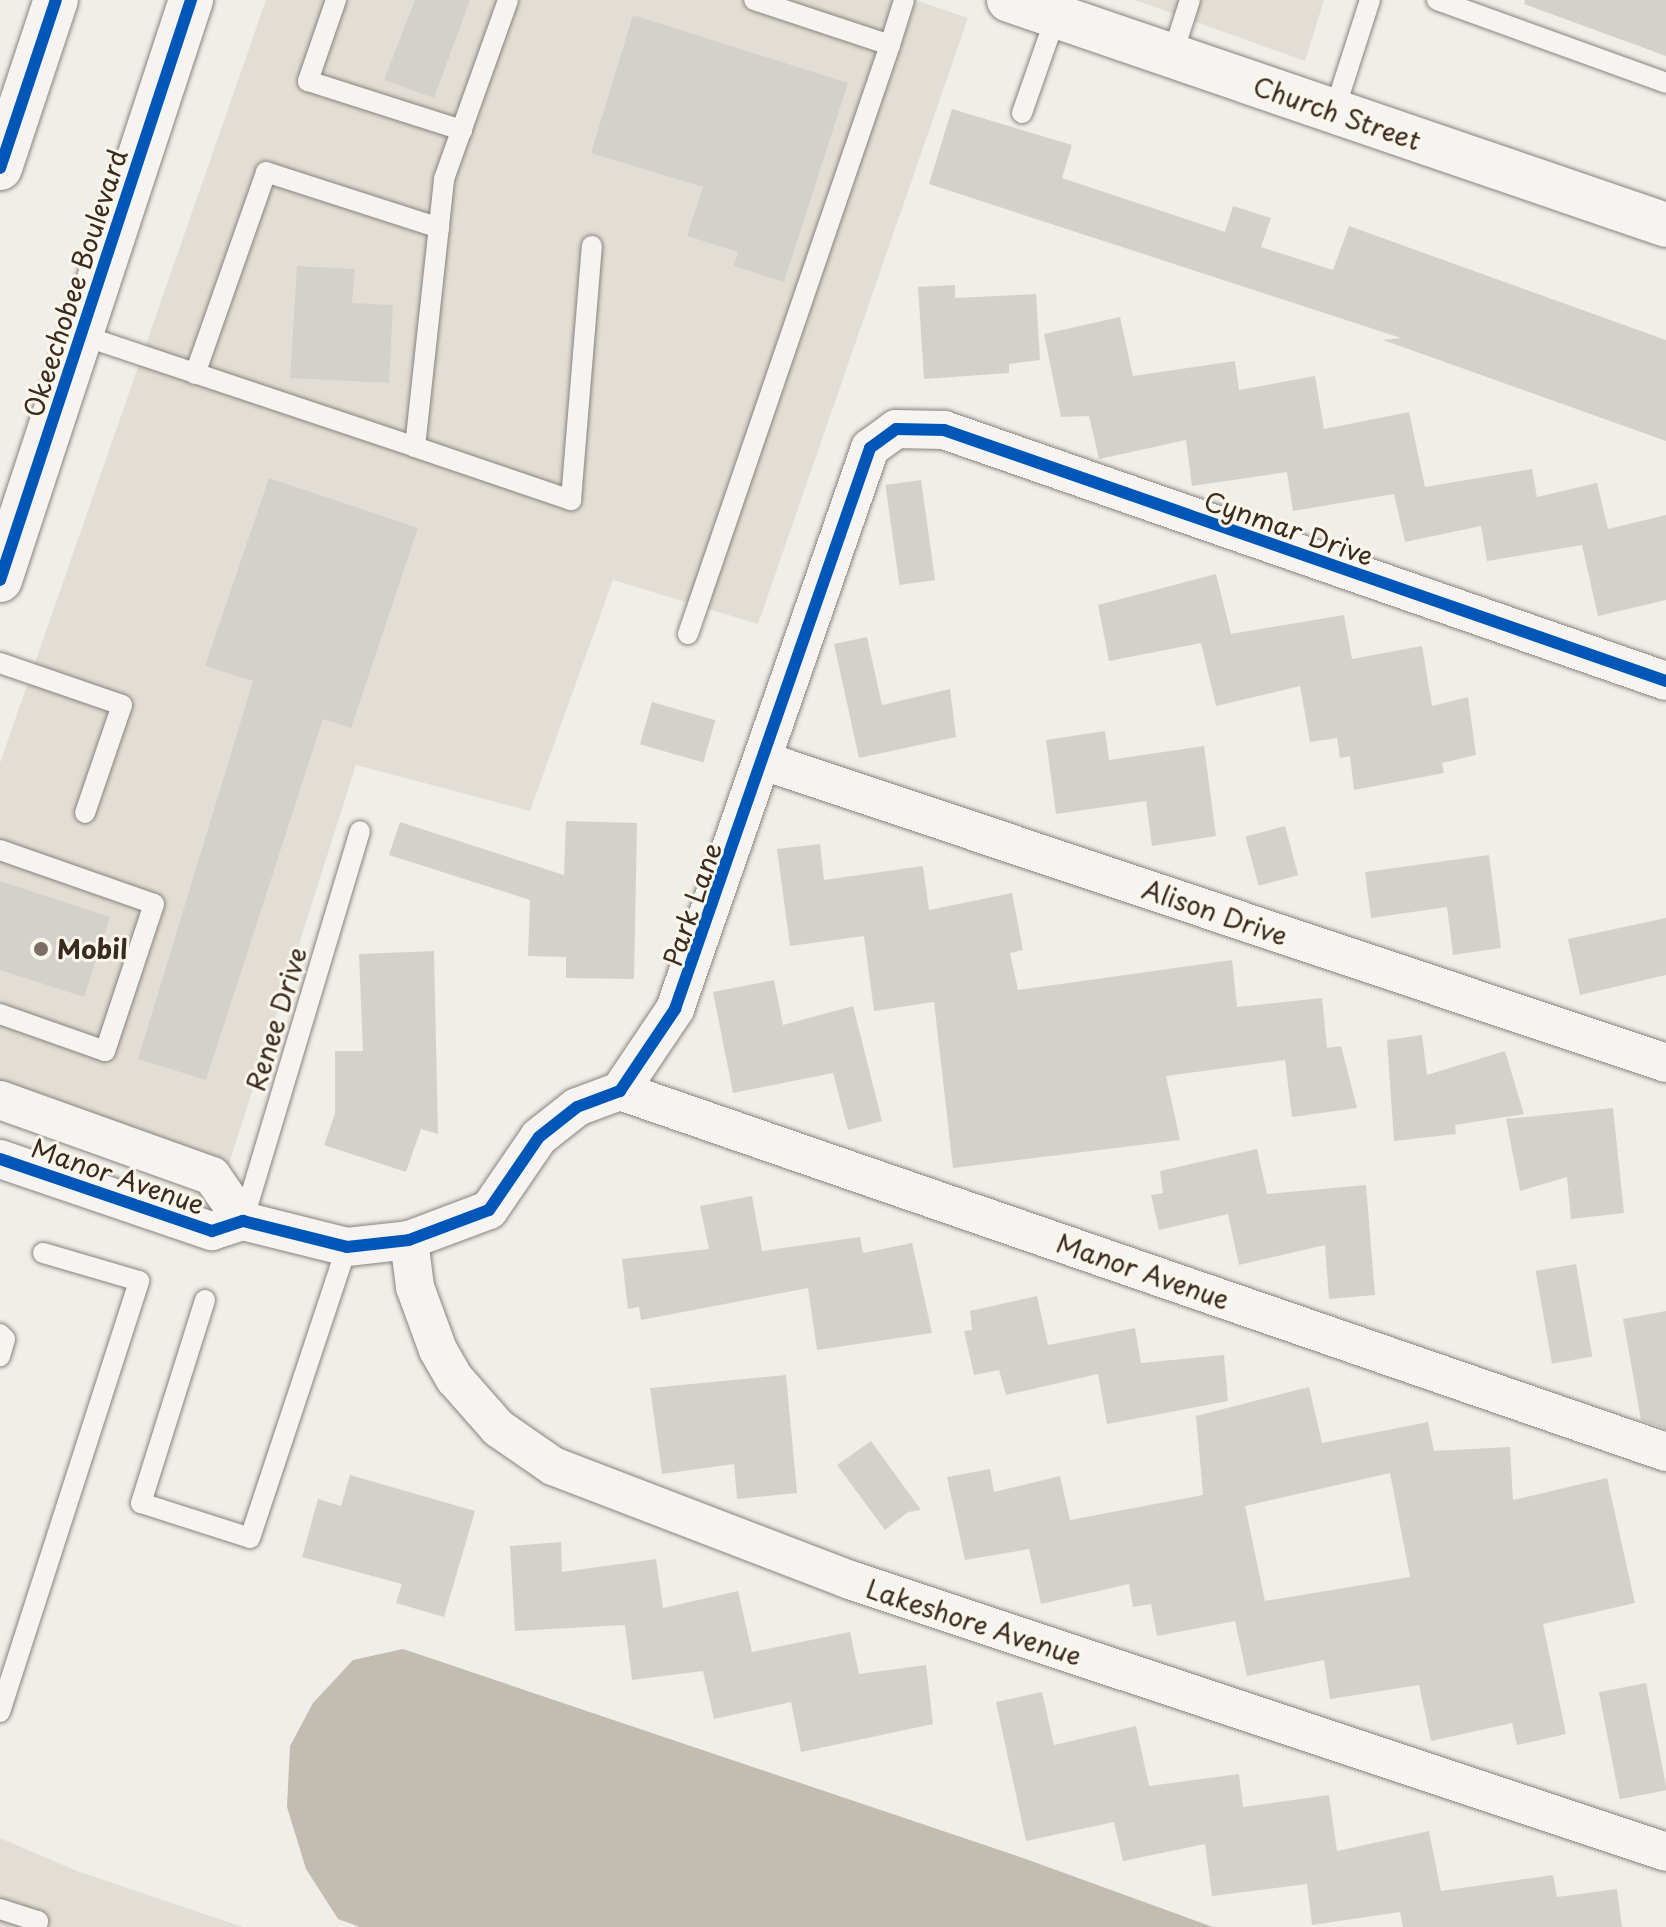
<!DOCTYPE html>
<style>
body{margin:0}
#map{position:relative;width:1666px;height:1927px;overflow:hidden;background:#f0eee8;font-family:"Playpen Sans",sans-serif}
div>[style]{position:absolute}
.built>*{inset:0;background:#e3ded5}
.water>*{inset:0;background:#c2bcb1}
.building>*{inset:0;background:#d4d1cc;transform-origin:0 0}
.roads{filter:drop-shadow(0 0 2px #88837e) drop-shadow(0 0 2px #88837e)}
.lane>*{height:20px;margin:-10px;padding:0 10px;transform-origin:10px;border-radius:10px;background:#f5f4f0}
.street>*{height:38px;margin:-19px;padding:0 19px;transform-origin:19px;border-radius:19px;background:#f5f4f0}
.secondary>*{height:44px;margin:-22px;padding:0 22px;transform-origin:22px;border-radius:22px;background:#f5f4f0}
.primary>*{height:44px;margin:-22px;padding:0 22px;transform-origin:22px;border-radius:22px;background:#f5f4f0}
.cycleway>*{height:12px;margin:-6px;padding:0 6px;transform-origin:6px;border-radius:6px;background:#0057b8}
.dots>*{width:22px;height:22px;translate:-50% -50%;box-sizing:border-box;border:4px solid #fbf7ec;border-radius:50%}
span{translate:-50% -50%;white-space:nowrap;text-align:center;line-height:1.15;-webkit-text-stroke:6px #fbf7ec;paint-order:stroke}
.street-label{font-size:26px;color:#3b2a1e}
.poi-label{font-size:26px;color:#3b2a1e;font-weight:700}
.left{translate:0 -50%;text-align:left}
</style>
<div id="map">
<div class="built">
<div style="clip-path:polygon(266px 0,915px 0,968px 18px,758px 624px,613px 580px,530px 811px,356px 765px,229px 1164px,0 1085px,0 763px)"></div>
<div style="clip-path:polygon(1135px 0,1324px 0,1305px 61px)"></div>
<div style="clip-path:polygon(0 1838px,77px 1871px,243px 1927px,0 1927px)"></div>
</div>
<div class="water">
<div style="clip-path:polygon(403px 1649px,1023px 1858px,1213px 1927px,360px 1927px,338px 1919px,306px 1869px,287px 1807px,290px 1746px,313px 1703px,353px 1660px)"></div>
</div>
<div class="building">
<div style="clip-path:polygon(415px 0,470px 0,434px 98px,384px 80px)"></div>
<div style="clip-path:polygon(1525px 0,1666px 0,1666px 56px,1524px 4px)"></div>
<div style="clip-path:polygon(633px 15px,848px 83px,784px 282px,734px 266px,738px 252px,687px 236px,703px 187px,591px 153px)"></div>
<div style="clip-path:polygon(952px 109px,1072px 145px,1062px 178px,1225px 232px,1233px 206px,1271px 218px,1261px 247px,1333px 270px,1349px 226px,1666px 340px,1666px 441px,1383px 340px,1401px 338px,929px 184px)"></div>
<div style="clip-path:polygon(297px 266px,355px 269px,352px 303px,393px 305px,389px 383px,290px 378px)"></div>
<div style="clip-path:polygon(955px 285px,955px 298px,1036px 294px,1040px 360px,1009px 364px,1009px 373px,924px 379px,918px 287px)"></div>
<div style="clip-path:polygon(1120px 317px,1133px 376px,1235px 361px,1239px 390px,1315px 376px,1324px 429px,1409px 412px,1425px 487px,1532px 469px,1537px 497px,1597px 483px,1608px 529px,1666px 515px,1666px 600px,1598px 616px,1582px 545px,1487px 561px,1481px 526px,1405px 542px,1394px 494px,1293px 511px,1287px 472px,1192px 486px,1186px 440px,1099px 459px,1089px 416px,1061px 417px,1044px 334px)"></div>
<div style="clip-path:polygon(269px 478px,418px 528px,351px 728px,323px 719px,206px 1080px,138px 1059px,253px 681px,205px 666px)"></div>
<div style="left:921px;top:480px;width:101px;height:36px;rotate:82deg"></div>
<div style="clip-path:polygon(1216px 574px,1231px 634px,1344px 615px,1352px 659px,1422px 646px,1432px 706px,1468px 697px,1476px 755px,1442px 763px,1444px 773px,1354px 790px,1350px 756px,1340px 758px,1337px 738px,1310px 742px,1300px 686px,1216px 706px,1201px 643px,1109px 661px,1098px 605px)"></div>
<div style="clip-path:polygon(867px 637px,882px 705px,950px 689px,956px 737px,859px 758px,834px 644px)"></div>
<div style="left:652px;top:702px;width:66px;height:44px;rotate:16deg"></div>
<div style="clip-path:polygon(1105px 731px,1109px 760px,1204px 746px,1216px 836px,1152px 846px,1146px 801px,1056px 814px,1046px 740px)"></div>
<div style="clip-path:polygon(566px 821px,637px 823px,634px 979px,566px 978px,566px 957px,528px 956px,530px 900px,389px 855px,400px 822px,564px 875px)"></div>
<div style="left:1285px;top:826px;width:51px;height:41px;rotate:75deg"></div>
<div style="clip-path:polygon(820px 844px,824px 880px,923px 866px,929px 910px,1012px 893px,1023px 950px,1010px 953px,1018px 990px,1232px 960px,1237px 1007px,1322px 998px,1327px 1048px,1341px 1046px,1357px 1108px,1292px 1117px,1285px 1060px,1166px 1076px,1180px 1140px,953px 1168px,934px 1002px,874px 1011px,864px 936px,790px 946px,777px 849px)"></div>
<div style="clip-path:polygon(1489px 855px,1501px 948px,1453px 955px,1447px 907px,1371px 918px,1365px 872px)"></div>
<div style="clip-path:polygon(0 881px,110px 917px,84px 997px,0 970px)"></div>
<div style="clip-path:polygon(1666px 918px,1666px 975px,1580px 995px,1568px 939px)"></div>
<div style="clip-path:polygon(434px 951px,438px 1134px,421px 1129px,406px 1172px,324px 1145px,335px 1114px,335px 1051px,363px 1051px,359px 954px)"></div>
<div style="clip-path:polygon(774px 980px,783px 1025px,853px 1006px,882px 1121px,848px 1130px,833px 1073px,733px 1093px,713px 992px)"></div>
<div style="clip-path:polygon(1422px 1035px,1427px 1075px,1505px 1051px,1524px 1114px,1455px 1125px,1456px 1134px,1394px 1141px,1387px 1040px)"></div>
<div style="clip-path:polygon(1613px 1108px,1624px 1213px,1571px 1219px,1567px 1177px,1520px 1191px,1506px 1119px)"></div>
<div style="clip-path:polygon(1257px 1149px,1267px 1194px,1366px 1185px,1375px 1295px,1329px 1299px,1325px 1245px,1239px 1265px,1228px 1214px,1159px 1230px,1151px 1195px,1163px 1193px,1160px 1171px)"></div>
<div style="clip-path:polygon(752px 1196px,762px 1251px,860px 1237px,863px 1253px,912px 1243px,932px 1333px,817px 1350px,808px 1288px,641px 1320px,639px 1307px,628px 1309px,622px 1259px,709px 1249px,700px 1206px)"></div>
<div style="left:1576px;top:1264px;width:94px;height:41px;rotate:80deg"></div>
<div style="clip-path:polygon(1037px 1296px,1048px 1345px,1135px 1328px,1141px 1363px,1224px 1355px,1228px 1401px,1107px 1424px,1098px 1374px,1006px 1395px,999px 1370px,974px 1375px,964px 1331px,972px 1330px,970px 1311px)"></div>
<div style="clip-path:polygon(1666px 1311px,1666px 1429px,1641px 1420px,1623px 1319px)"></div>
<div style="clip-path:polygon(786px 1375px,797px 1493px,737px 1499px,734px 1464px,662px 1474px,650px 1388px)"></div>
<div style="clip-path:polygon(evenodd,1309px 1387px,1322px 1443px,1428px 1422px,1434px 1451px,1510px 1447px,1513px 1500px,1607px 1478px,1635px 1603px,1543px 1624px,1566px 1734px,1517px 1745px,1512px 1723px,1431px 1741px,1419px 1685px,1330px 1699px,1324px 1660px,1247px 1676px,1235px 1621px,1157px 1636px,1151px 1604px,1133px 1607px,1129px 1584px,1041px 1604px,1029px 1549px,965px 1560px,947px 1477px,990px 1469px,994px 1492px,1060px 1476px,1070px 1520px,1203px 1495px,1196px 1416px,1309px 1387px,1390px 1473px,1410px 1577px,1265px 1601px,1245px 1506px,1390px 1473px)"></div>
<div style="clip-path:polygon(871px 1441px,921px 1510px,908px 1512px,885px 1530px,837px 1465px)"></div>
<div style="clip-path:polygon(350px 1475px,475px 1511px,444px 1617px,396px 1603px,402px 1584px,302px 1557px,318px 1499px,341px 1506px)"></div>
<div style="clip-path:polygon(561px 1542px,562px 1572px,656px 1559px,663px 1608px,738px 1591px,752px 1652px,850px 1632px,859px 1674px,926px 1665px,933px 1724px,801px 1752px,791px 1702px,714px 1719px,703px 1671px,632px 1680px,625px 1625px,515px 1631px,510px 1546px)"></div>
<div style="left:1646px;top:1683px;width:109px;height:48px;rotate:79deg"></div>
<div style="clip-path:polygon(1042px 1692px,1054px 1745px,1136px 1726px,1149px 1786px,1239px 1774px,1243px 1807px,1329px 1795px,1337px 1851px,1429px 1831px,1441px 1891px,1553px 1875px,1557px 1897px,1617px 1889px,1622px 1927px,1403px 1927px,1400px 1912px,1312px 1925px,1307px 1884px,1212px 1896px,1205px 1844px,1123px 1861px,1114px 1822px,1026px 1841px,996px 1702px)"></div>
</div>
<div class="roads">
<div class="lane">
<div style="left:336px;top:0;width:86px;rotate:109.1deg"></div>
<div style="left:308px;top:81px;width:162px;rotate:17.7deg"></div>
<div style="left:1437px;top:0;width:244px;rotate:19.9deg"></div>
<div style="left:890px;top:45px;width:47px;rotate:-72.7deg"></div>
<div style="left:1172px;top:56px;width:59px;rotate:-72.2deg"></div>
<div style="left:1334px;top:112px;width:118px;rotate:-72.2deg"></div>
<div style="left:1022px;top:113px;width:103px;rotate:-70.7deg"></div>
<div style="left:81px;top:335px;width:352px;rotate:18.5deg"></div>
<div style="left:415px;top:447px;width:270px;rotate:-83.8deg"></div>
<div style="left:444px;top:179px;width:190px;rotate:-70.3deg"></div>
<div style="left:195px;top:374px;width:214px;rotate:-70.6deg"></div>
<div style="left:266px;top:172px;width:182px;rotate:17.9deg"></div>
<div style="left:415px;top:447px;width:165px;rotate:18.8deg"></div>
<div style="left:571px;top:500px;width:255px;rotate:-85.3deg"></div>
<div style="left:688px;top:634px;width:623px;rotate:-71.07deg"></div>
<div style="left:890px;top:45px;width:143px;rotate:-161.7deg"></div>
<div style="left:0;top:663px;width:129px;rotate:19deg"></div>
<div style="left:122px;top:705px;width:114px;rotate:108.9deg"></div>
<div style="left:0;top:850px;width:163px;rotate:19.3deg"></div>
<div style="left:154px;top:904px;width:155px;rotate:108.4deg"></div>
<div style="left:105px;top:1051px;width:111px;rotate:-160.6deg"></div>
<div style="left:243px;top:1221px;width:407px;rotate:-73.3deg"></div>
<div style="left:205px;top:1300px;width:213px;rotate:107.5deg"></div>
<div style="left:141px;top:1503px;width:114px;rotate:17.8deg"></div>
<div style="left:250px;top:1538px;width:307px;rotate:-71.6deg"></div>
<div style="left:0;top:1334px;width:7px;rotate:45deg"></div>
<div style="left:5px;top:1339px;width:18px;rotate:106deg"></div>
<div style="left:0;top:1712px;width:453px;rotate:-72.1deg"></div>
<div style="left:139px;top:1281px;width:100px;rotate:-163.7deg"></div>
<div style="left:0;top:1909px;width:40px;rotate:18deg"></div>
<div style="left:38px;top:1921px;width:6px;rotate:108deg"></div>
</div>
<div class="street">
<div style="left:764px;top:761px;width:951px;rotate:18.51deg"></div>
<div style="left:620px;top:1091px;width:1107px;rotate:19.04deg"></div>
<div style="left:0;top:1100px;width:225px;rotate:19.7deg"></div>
<div style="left:212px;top:1176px;width:55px;rotate:55.4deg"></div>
<div style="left:0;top:1159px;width:224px;rotate:18.8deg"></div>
<div style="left:212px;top:1231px;width:33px;rotate:-18deg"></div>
<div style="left:243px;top:1221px;width:107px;rotate:14deg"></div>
<div style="left:347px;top:1247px;width:62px;rotate:-6.4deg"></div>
<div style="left:409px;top:1240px;width:85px;rotate:-20.6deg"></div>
<div style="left:489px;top:1210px;width:88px;rotate:-55.6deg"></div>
<div style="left:539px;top:1137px;width:48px;rotate:-38.3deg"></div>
<div style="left:577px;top:1107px;width:46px;rotate:-20.4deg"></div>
<div style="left:620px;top:1091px;width:99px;rotate:-56.1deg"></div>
<div style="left:675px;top:1009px;width:594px;rotate:-70.83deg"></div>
<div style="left:870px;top:448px;width:32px;rotate:-36deg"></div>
<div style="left:896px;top:429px;width:48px;rotate:1.2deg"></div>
<div style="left:944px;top:430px;width:764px;rotate:19.17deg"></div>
<div style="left:409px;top:1240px;width:47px;rotate:82.7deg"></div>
<div style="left:415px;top:1287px;width:67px;rotate:69.9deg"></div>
<div style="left:438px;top:1350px;width:34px;rotate:60deg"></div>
<div style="left:455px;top:1379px;width:65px;rotate:48.7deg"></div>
<div style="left:498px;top:1428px;width:67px;rotate:34.6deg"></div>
<div style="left:553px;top:1466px;width:318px;rotate:21deg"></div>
<div style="left:850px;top:1580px;width:860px;rotate:18.43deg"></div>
</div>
<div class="secondary">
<div style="left:1009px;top:0;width:694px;rotate:18.9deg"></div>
</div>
<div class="primary">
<div style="left:0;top:168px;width:177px;rotate:-71.6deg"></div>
<div style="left:0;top:580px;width:611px;rotate:-71.77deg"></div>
</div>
</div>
<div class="cycleway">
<div style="left:0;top:168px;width:177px;rotate:-71.6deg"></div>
<div style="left:0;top:580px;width:611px;rotate:-71.77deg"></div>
<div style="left:0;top:1159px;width:224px;rotate:18.8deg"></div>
<div style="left:212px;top:1231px;width:33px;rotate:-18deg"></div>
<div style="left:243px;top:1221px;width:107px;rotate:14deg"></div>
<div style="left:347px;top:1247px;width:62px;rotate:-6.4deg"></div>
<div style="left:409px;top:1240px;width:85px;rotate:-20.6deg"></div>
<div style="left:489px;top:1210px;width:88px;rotate:-55.6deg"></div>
<div style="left:539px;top:1137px;width:48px;rotate:-38.3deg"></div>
<div style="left:577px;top:1107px;width:46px;rotate:-20.4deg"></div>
<div style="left:620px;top:1091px;width:99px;rotate:-56.1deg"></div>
<div style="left:675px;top:1009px;width:594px;rotate:-70.83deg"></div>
<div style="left:870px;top:448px;width:32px;rotate:-36deg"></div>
<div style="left:896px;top:429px;width:48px;rotate:1.2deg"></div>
<div style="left:944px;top:430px;width:764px;rotate:19.17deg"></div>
</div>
<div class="dots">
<div style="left:41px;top:949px;background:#7a6f65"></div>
</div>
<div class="street-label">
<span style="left:1337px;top:113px;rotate:19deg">Church Street</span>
<span style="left:75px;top:283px;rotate:-72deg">Okeechobee Boulevard</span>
<span style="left:1289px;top:528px;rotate:19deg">Cynmar Drive</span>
<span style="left:692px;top:904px;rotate:-71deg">Park Lane</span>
<span style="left:1215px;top:912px;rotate:19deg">Alison Drive</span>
<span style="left:276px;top:1019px;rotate:-73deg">Renee Drive</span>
<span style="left:118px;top:1176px;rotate:19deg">Manor Avenue</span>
<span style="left:1143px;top:1271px;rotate:19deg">Manor Avenue</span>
<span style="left:974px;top:1622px;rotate:18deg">Lakeshore Avenue</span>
</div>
<div class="poi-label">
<span class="left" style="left:57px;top:949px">Mobil</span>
</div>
</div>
